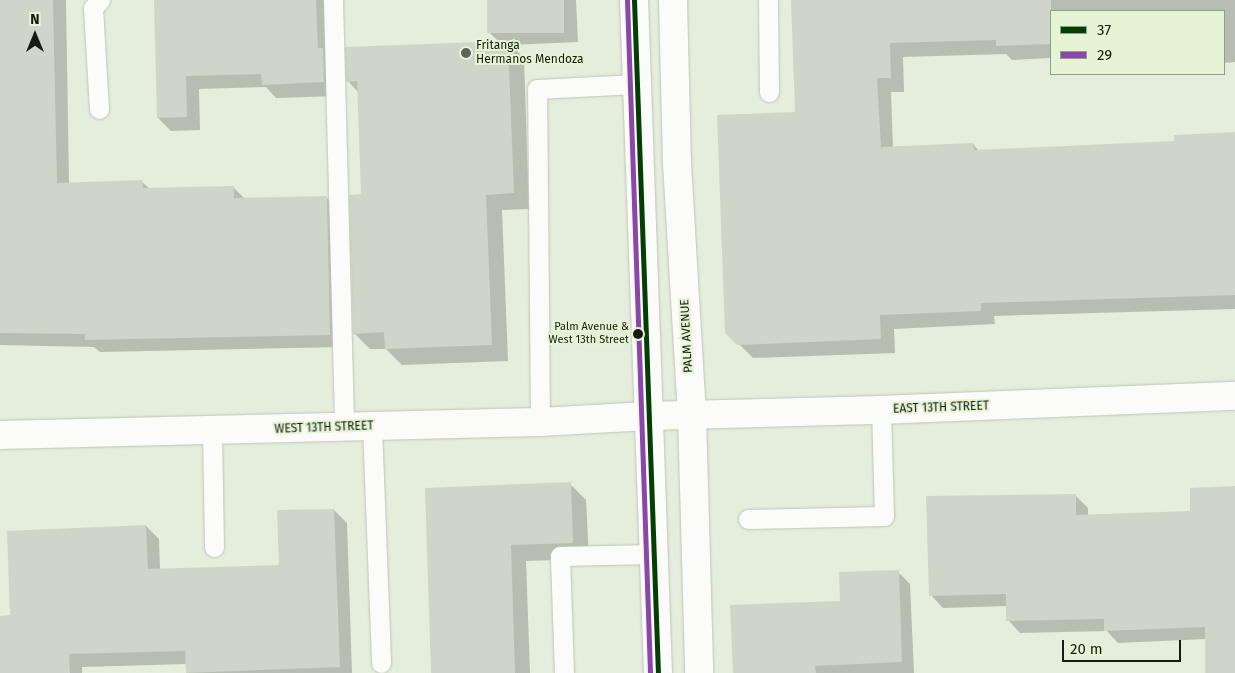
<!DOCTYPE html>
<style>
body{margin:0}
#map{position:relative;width:1235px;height:673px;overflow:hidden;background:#e5eddc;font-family:"Fira Sans",sans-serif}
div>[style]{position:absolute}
.shadow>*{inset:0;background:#0003}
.building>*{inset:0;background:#cfd5c8;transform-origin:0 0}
.roads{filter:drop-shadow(0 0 1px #bec5b7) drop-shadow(0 0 1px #bec5b7)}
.service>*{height:19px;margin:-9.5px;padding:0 9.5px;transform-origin:9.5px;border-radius:9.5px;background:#fbfcfa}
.minor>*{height:28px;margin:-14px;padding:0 14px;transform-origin:14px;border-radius:14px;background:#fbfcfa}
.secondary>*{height:28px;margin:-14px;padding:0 14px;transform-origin:14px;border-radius:14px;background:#fbfcfa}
.bus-1>*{height:5px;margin:-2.5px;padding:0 2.5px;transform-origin:2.5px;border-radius:2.5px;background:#004000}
.bus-2>*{height:5px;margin:-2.5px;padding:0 2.5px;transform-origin:2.5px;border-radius:2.5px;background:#8e44ad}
.dots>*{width:14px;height:14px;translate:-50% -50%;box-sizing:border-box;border:2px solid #e5f4d5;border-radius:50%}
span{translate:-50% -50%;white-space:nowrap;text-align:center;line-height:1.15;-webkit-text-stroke:4px #e5f4d5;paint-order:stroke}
.bus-label{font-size:11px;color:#161b10}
.right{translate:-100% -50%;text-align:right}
.poi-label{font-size:12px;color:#161b10}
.left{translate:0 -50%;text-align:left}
.street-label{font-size:12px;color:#161b10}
.legend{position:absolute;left:1050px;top:10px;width:175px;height:65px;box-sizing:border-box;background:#e5f4d5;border:1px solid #929d86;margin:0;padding:6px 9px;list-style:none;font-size:15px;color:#161b10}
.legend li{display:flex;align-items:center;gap:10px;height:25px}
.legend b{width:25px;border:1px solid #929d86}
.north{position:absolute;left:10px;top:10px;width:50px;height:50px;-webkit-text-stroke:4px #e5f4d5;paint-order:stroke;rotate:0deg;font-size:14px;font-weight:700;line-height:20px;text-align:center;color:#161b10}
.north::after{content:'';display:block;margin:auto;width:18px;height:22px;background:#161b10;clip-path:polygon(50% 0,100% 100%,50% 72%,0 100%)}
.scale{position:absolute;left:1062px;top:640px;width:119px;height:22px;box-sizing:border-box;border:2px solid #161b10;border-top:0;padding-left:6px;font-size:15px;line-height:18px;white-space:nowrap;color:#161b10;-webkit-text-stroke:4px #e5f4d5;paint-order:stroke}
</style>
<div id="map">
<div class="shadow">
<div style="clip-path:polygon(0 0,66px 0,69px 184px,142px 182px,150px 189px,233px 187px,245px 199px,326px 197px,339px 210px,343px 347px,100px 352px,94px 347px,0 345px)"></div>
<div style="clip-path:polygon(155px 0,329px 0,337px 96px,276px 98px,266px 87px,199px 89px,200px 130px,171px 131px,158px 118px)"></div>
<div style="clip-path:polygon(488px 0,576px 0,578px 42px,511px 45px,524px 58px,529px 209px,502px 210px,508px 361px,402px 365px,386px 349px,370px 349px,354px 333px,362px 196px,358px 92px,348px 81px,499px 42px,489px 32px)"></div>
<div style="clip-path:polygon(793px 0,1235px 0,1235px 62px,1224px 63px,1224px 11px,1051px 11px,1051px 58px,1012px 60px,1006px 54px,903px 57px,904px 92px,891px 92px,893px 148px,973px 144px,979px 151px,1175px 142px,1235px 133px,1235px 309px,994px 316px,995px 324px,894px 329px,895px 353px,753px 358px,727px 332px,797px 114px)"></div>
<div style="clip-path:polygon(570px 484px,586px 500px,589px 559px,526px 561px,530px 673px,433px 673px,426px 490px)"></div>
<div style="clip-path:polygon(1235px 487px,1235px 673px,1206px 673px,1206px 639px,1118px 643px,1107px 631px,1020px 633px,1008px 620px,1007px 606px,943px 608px,931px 595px,1075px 495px,1088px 508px,1088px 516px,1192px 512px)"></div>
<div style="clip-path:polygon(334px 510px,347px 523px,352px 673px,187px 673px,187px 664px,82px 667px,82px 673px,0 673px,0 617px,11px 617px,146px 526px,159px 539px,160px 570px,280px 567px)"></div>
<div style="clip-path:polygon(898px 572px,910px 584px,914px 673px,734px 673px,841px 602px)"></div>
</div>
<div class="building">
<div style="clip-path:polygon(0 0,53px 0,57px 183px,142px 180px,143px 188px,234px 186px,234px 198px,327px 196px,330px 335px,85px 340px,85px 334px,0 333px)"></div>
<div style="clip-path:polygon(154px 0,316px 0,318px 48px,323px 48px,324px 82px,262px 85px,261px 74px,186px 76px,187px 117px,157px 118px)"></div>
<div style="left:487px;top:0;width:77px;height:33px"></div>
<div style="clip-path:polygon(791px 0,1051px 0,1051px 44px,996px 46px,996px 40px,890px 43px,891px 78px,877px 78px,881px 147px,973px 143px,974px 150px,1088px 145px,1174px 141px,1174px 135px,1235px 132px,1235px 295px,981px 303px,981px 311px,880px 315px,881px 339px,737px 345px,725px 333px,717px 115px,795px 112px)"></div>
<div style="clip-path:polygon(508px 41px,514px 193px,486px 195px,492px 345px,385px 349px,384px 332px,353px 334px,349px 195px,361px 194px,357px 81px,346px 82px,345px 47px)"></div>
<div style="clip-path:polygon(571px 482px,573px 543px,511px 545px,515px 673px,431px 673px,425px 488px)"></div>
<div style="clip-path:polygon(1235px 486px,1235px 673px,1205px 673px,1205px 627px,1104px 631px,1104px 619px,1006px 621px,1006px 594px,929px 596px,926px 496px,1076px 494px,1076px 515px,1190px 511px,1190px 488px)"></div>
<div style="clip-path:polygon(334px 509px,340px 667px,186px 673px,185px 651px,69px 654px,70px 673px,0 673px,0 616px,10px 615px,7px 531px,146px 525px,148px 569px,279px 565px,277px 510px)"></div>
<div style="clip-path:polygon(899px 570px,902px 662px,815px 666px,816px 673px,733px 673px,730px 605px,840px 601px,839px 572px)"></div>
</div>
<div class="roads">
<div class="service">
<div style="left:333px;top:0;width:427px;rotate:88.5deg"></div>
<div style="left:768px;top:0;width:92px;rotate:89.4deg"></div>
<div style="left:99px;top:109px;width:101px;rotate:-93.4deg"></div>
<div style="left:93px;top:8px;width:11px;rotate:-49deg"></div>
<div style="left:540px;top:422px;width:333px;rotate:-90.5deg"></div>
<div style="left:537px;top:89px;width:100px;rotate:-2.9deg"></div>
<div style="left:372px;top:426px;width:237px;rotate:87.8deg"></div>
<div style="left:212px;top:431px;width:116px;rotate:89deg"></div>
<div style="left:748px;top:519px;width:136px;rotate:-1.3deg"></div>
<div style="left:884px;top:516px;width:106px;rotate:-91.6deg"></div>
<div style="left:564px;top:673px;width:117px;rotate:-92deg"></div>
<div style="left:560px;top:556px;width:92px;rotate:-1.2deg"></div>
</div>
<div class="minor">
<div style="left:0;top:435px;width:540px;rotate:-1.38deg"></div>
<div style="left:540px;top:422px;width:107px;rotate:-3.2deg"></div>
<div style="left:647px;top:416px;width:234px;rotate:-1.5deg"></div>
<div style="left:881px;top:410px;width:354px;rotate:-2.3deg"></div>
</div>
<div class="secondary">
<div style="left:634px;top:0;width:673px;rotate:87.96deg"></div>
<div style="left:673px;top:0;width:163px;rotate:88.6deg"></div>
<div style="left:677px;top:163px;width:252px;rotate:86.6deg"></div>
<div style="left:692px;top:415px;width:258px;rotate:88.4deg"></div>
</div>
</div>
<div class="bus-1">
<div style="left:634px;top:0;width:673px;rotate:87.96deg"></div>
</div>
<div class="bus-2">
<div style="left:627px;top:0;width:673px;rotate:88.04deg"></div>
</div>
<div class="dots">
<div style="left:466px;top:53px;background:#5e6457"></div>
<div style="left:638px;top:334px;background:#161b10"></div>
</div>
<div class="bus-label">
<span class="right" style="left:629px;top:334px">Palm Avenue &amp;<br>West 13th Street</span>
</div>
<div class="poi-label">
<span class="left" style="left:476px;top:53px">Fritanga<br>Hermanos Mendoza</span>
</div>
<div class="street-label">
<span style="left:687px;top:336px;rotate:-93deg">PALM AVENUE</span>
<span style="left:941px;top:408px;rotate:-2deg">EAST 13TH STREET</span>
<span style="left:324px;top:428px;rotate:-2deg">WEST 13TH STREET</span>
</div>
<ul class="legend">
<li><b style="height:6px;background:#004000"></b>37</li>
<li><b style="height:6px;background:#8e44ad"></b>29</li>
</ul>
<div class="north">N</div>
<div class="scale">20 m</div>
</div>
